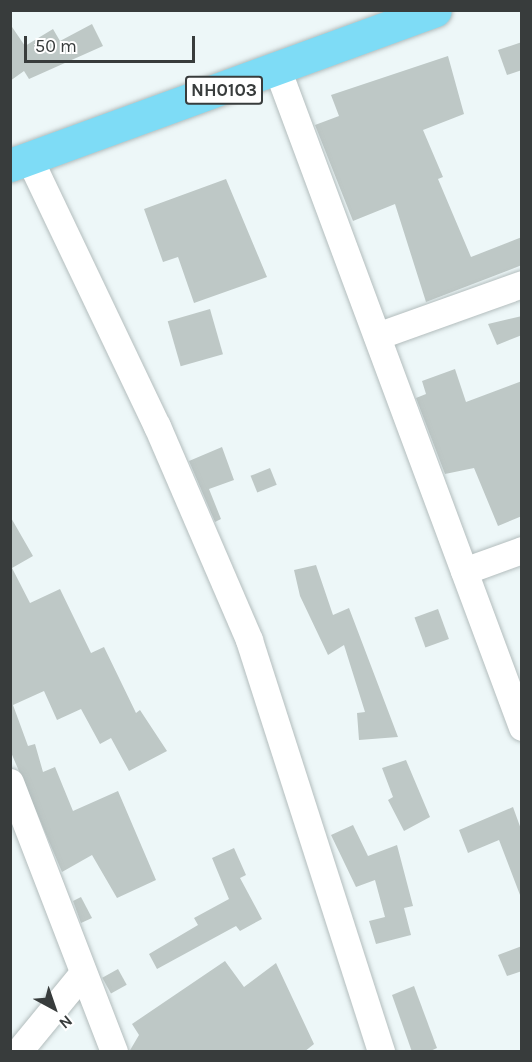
<!DOCTYPE html>
<style>
body{margin:0}
#map{position:relative;width:532px;height:1062px;overflow:hidden;background:#edf7f8;font-family:Karla,sans-serif}
div>[style]{position:absolute}
.building>*{inset:0;background:#bec8c6;transform-origin:0 0}
.roads{filter:drop-shadow(0 0 2px #b3bdbd) drop-shadow(0 0 2px #b3bdbd)}
.street>*{height:27px;margin:-13.5px;padding:0 13.5px;transform-origin:13.5px;border-radius:13.5px;background:#fff}
.highway>*{height:33px;margin:-16.5px;padding:0 16.5px;transform-origin:16.5px;border-radius:16.5px;background:#7edcf6}
span{translate:-50% -50%;white-space:nowrap;text-align:center;line-height:1.15;-webkit-text-stroke:4.5px #fff;paint-order:stroke}
.shield-label span{padding:2px 4px;background:#fff;border:2px solid;border-radius:4px;-webkit-text-stroke-width:0}
.shield-label{font-size:18px;color:#383c3c;font-weight:700}
.frame{position:absolute;inset:0;border:12px solid #383c3c;pointer-events:none}
.north{position:absolute;left:24px;top:978px;width:60px;height:60px;-webkit-text-stroke:4px #fff;paint-order:stroke;rotate:140deg;font-size:16px;font-weight:700;line-height:24px;text-align:center;color:#383c3c}
.north::after{content:'';display:block;margin:auto;width:21px;height:27px;background:#383c3c;clip-path:polygon(50% 0,100% 100%,50% 72%,0 100%)}
.scale{position:absolute;left:24px;top:36px;width:171px;height:27px;box-sizing:border-box;border:3px solid #383c3c;border-top:0;padding-left:8px;font-size:18px;line-height:21px;white-space:nowrap;color:#383c3c;-webkit-text-stroke:4px #fff;paint-order:stroke}
</style>
<div id="map">
<div class="building">
<div style="clip-path:polygon(10px 24px,25px 46px,53px 29px,60px 41px,92px 24px,103px 46px,29px 79px,24px 71px,10px 81px)"></div>
<div style="clip-path:polygon(522px 42px,522px 70px,507px 75px,498px 50px)"></div>
<div style="clip-path:polygon(448px 56px,464px 114px,423px 130px,443px 177px,438px 179px,471px 257px,522px 237px,522px 265px,426px 302px,395px 204px,353px 221px,315px 125px,339px 116px,331px 95px)"></div>
<div style="clip-path:polygon(226px 179px,267px 277px,194px 303px,178px 257px,163px 262px,144px 209px)"></div>
<div style="left:210px;top:309px;width:47px;height:44px;rotate:74deg"></div>
<div style="clip-path:polygon(522px 316px,522px 335px,497px 345px,488px 324px)"></div>
<div style="clip-path:polygon(455px 369px,466px 402px,522px 381px,522px 516px,498px 526px,474px 468px,445px 474px,416px 398px,426px 394px,422px 381px)"></div>
<div style="clip-path:polygon(222px 447px,234px 480px,209px 489px,221px 519px,215px 522px,189px 461px)"></div>
<div style="left:270px;top:468px;width:18px;height:21px;rotate:68deg"></div>
<div style="clip-path:polygon(10px 516px,33px 556px,12px 568px,30px 603px,60px 589px,91px 653px,104px 647px,136px 713px,140px 710px,167px 751px,129px 771px,111px 738px,100px 744px,81px 709px,57px 720px,44px 691px,13px 705px,28px 746px,35px 744px,43px 772px,55px 767px,73px 811px,118px 791px,156px 880px,117px 898px,92px 855px,62px 872px,10px 750px)"></div>
<div style="clip-path:polygon(316px 565px,333px 615px,349px 608px,398px 737px,359px 740px,357px 713px,365px 712px,344px 645px,328px 655px,300px 596px,294px 570px)"></div>
<div style="left:438px;top:609px;width:32px;height:25px;rotate:70deg"></div>
<div style="clip-path:polygon(406px 760px,430px 817px,404px 831px,388px 800px,393px 797px,382px 768px)"></div>
<div style="clip-path:polygon(513px 807px,522px 832px,520px 895px,499px 840px,468px 853px,459px 830px)"></div>
<div style="clip-path:polygon(353px 825px,368px 856px,397px 845px,413px 906px,404px 908px,411px 935px,376px 944px,369px 921px,385px 917px,375px 880px,356px 887px,331px 835px)"></div>
<div style="clip-path:polygon(234px 848px,246px 875px,240px 878px,262px 919px,240px 931px,236px 926px,157px 969px,149px 954px,198px 925px,194px 918px,229px 899px,212px 858px)"></div>
<div style="clip-path:polygon(81px 897px,92px 918px,81px 923px,73px 901px)"></div>
<div style="clip-path:polygon(522px 946px,522px 971px,507px 976px,498px 955px)"></div>
<div style="clip-path:polygon(225px 961px,244px 987px,276px 963px,314px 1044px,304px 1052px,129px 1052px,139px 1035px,132px 1024px)"></div>
<div style="left:118px;top:969px;width:18px;height:18px;rotate:61deg"></div>
<div style="clip-path:polygon(414px 986px,437px 1048px,428px 1052px,412px 1052px,392px 995px)"></div>
</div>
<div class="roads">
<div class="street">
<div style="left:278px;top:71px;width:700px;rotate:69.6deg"></div>
<div style="left:29px;top:158px;width:297px;rotate:64.5deg"></div>
<div style="left:157px;top:426px;width:233px;rotate:66.7deg"></div>
<div style="left:249px;top:640px;width:433px;rotate:72.2deg"></div>
<div style="left:377px;top:336px;width:154px;rotate:-19.7deg"></div>
<div style="left:464px;top:571px;width:62px;rotate:-19.9deg"></div>
<div style="left:10px;top:782px;width:289px;rotate:68.9deg"></div>
<div style="left:18px;top:1052px;width:102px;rotate:-50.6deg"></div>
</div>
<div class="highway">
<div style="left:10px;top:165px;width:452px;rotate:-20deg"></div>
</div>
</div>
<div class="shield-label">
<span style="left:224px;top:90px">NH0103</span>
</div>
<div class="frame"></div>
<div class="north">N</div>
<div class="scale">50 m</div>
</div>
